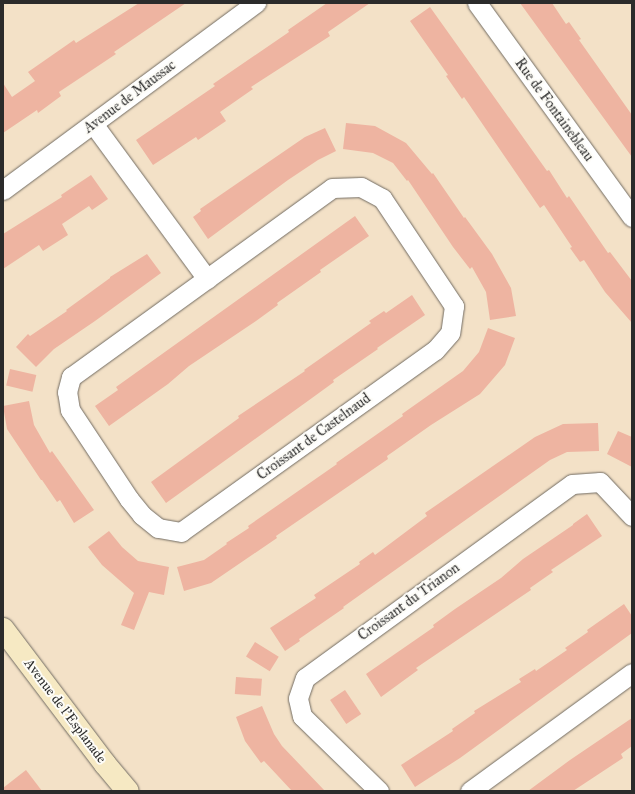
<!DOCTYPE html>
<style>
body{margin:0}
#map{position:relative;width:635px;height:794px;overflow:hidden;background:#f3e1c7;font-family:"IM FELL Great Primer",serif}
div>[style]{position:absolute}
.building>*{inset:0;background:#eeb4a1;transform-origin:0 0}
.roads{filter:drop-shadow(0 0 1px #716b62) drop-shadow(0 0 1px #716b62)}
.street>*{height:19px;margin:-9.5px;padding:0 9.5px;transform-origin:9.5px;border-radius:9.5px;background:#fff}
.secondary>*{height:22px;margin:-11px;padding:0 11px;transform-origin:11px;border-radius:11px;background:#f6e9c3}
span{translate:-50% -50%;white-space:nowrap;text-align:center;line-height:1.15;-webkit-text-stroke:4px #fdfcf7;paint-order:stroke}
.street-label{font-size:14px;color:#2b2b2b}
.frame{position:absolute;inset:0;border:4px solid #2b2b2b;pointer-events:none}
</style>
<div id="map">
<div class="building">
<div style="clip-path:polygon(139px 3px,186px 3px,114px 52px,116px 54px,59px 92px,61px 96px,38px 113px,37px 110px,3px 133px,3px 83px,12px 97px,35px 81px,28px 72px,74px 40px,76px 43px)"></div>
<div style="clip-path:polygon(327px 3px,370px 3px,328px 32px,330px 36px,251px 87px,253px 89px,220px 112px,226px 121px,198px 140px,196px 137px,153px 165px,136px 140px,215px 86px,213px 84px,289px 32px,288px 30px)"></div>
<div style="clip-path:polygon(520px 3px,552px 3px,566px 24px,569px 22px,581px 39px,579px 40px,632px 115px,632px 157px)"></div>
<div style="clip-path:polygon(430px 7px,547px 171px,549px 170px,567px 198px,569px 196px,608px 253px,610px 252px,632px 281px,632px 323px,605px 292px,584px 260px,580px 262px,570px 248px,572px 247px,544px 205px,540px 208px,464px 97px,462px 99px,446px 76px,448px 75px,410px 21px)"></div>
<div style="clip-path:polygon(346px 123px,375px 126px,406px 143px,432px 174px,433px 173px,464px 218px,465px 217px,492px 254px,511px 288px,516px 316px,490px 320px,486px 292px,472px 267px,470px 269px,453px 247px,408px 180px,407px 181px,393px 163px,373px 153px,343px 149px)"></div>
<div style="clip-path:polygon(325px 128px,336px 151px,318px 160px,288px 180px,208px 239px,193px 217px,201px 211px,200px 209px,305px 137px)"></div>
<div style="clip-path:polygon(91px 175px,108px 199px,92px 210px,89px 206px,62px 224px,68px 235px,43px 251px,39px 245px,3px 269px,3px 234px,62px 197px,61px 195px)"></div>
<div style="clip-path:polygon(355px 216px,369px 236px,320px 270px,321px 272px,277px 303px,278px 305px,256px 321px,189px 366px,168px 384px,109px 426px,95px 406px,118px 390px,116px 387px)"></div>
<div style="clip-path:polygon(147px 254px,161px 273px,95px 321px,54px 349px,36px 367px,16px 347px,28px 334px,30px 336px,67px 311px,66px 310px,110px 278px,110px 277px)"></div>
<div style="clip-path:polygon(412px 295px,425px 315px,377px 348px,378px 349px,333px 380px,334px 382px,312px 398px,166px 503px,151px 482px,239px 418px,238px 416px,305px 371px,304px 370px,371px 323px,369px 321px,384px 311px,386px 313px)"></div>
<div style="clip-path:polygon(488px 328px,515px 338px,505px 365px,480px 394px,431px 425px,387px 456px,388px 459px,276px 536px,277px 538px,211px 583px,184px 591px,177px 567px,204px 560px,227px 544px,226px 543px,249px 528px,248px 526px,337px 464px,336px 463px,403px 416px,402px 414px,463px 371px,479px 352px)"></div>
<div style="left:10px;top:369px;width:27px;height:17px;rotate:13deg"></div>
<div style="clip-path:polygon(29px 401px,34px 425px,50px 453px,52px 451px,94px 510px,74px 523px,60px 500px,57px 502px,42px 480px,41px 480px,7px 429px,3px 406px)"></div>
<div style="clip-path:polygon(598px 423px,599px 451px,567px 452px,550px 460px,343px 607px,344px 608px,299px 639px,300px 641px,285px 651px,270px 628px,316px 598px,314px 595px,360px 564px,359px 562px,373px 552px,375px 555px,427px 516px,425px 513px,535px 437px,563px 424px)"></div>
<div style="clip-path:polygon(618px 431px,632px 437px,632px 467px,607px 454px)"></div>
<div style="clip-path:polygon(587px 514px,602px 536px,551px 570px,553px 572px,530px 588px,531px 590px,416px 668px,418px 670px,381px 697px,366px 674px,434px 627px,433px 625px,455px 609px,501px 578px,523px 559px,573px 525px,573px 524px)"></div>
<div style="clip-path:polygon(109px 531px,122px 547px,138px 561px,169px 567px,164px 595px,149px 592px,134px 630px,121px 625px,134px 593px,102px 565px,88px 547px)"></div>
<div style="clip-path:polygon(624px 604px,632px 616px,632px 633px,460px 758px,415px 787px,401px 765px,453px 731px,452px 729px,475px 713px,474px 711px,521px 682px,519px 679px,535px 669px,536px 671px,567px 650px,565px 648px,588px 632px,587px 630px)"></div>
<div style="left:255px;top:642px;width:28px;height:17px;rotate:32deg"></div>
<div style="left:236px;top:677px;width:26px;height:17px;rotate:4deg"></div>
<div style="left:345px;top:690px;width:29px;height:18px;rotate:56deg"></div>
<div style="clip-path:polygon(262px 706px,274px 734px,282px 746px,325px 791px,292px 791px,264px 761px,261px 763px,245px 741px,236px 717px)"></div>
<div style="clip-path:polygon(632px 718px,632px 746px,621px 754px,623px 758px,573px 791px,528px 791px,570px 760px)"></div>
<div style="clip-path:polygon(26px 770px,42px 791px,3px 791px,3px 788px)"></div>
</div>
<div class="roads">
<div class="street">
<div style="left:477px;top:3px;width:264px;rotate:54.1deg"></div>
<div style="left:94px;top:125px;width:191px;rotate:53.7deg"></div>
<div style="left:361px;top:187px;width:24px;rotate:28deg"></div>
<div style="left:382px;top:198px;width:130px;rotate:56.3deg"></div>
<div style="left:454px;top:306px;width:27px;rotate:98deg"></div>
<div style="left:450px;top:333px;width:23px;rotate:131deg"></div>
<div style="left:435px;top:350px;width:312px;rotate:144.4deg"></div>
<div style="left:181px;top:532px;width:23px;rotate:-170deg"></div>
<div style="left:158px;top:528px;width:21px;rotate:-141deg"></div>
<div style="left:142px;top:515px;width:21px;rotate:-129deg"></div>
<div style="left:129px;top:499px;width:107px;rotate:-123.5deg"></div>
<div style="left:70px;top:410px;width:18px;rotate:-99deg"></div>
<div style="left:67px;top:392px;width:16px;rotate:-75deg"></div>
<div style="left:71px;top:377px;width:322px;rotate:-35.9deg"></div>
<div style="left:332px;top:188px;width:29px;rotate:-2deg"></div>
<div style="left:3px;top:190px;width:315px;rotate:-36.5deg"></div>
<div style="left:379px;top:791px;width:107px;rotate:-135.8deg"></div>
<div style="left:302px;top:716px;width:18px;rotate:-103deg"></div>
<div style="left:298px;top:698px;width:21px;rotate:-71deg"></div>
<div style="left:305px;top:678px;width:330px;rotate:-36deg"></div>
<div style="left:572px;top:484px;width:28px;rotate:-4deg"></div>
<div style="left:600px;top:482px;width:47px;rotate:46.7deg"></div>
<div style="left:470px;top:791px;width:200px;rotate:-36.1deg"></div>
</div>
<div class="secondary">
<div style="left:3px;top:629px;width:169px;rotate:52.9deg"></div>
<div style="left:105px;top:764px;width:35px;rotate:50deg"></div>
</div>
</div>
<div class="street-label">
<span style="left:130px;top:97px;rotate:-37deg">Avenue de Maussac</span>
<span style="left:554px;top:110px;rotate:54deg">Rue de Fontainebleau</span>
<span style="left:314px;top:437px;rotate:-36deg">Croissant de Castelnaud</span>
<span style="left:409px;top:602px;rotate:-36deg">Croissant du Trianon</span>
<span style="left:65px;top:711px;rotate:53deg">Avenue de l'Esplanade</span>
</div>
<div class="frame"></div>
</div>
